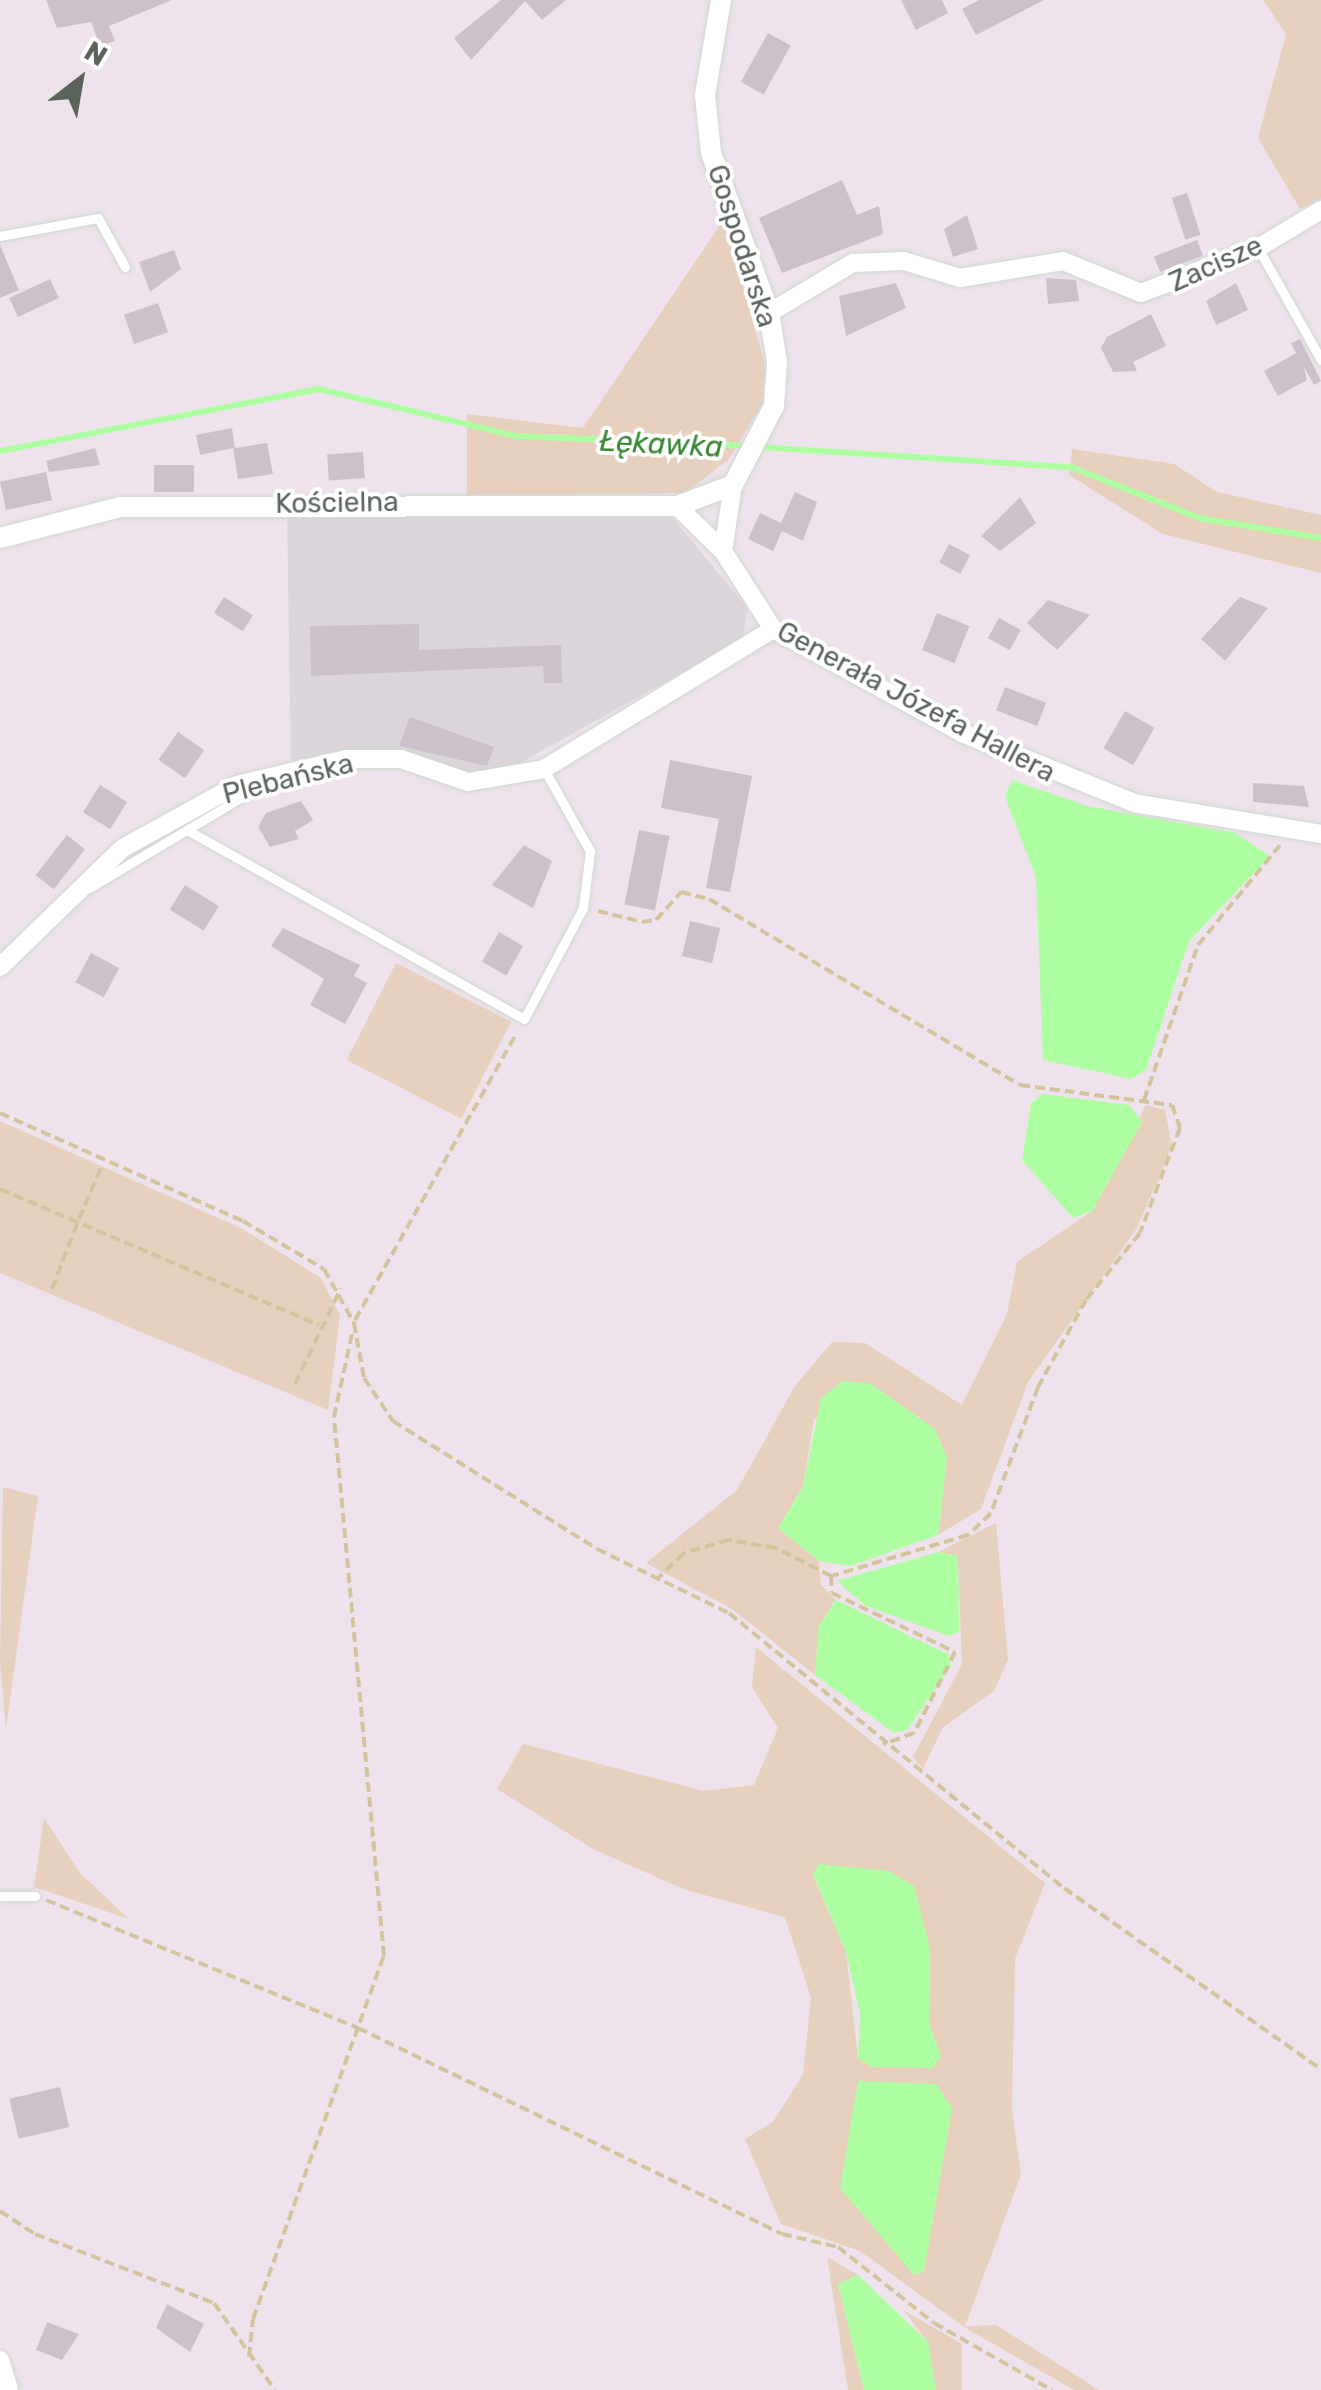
<!DOCTYPE html>
<meta charset="utf-8">
<style>
body{margin:0}
#map{position:relative;width:1321px;height:2390px;overflow:hidden;background:#eee3ec;font-family:Rubik,sans-serif}
div>[style]{position:absolute}
.industrial>*{inset:0;background:#ddd5dc}
.green>*{inset:0;background:#e7d0be;transform-origin:0 0}
.water>*{inset:0;background:#aeffa2}
.stream>*{height:6px;margin:-3px;padding:0 3px;transform-origin:3px;border-radius:3px;background:#aeffa2}
.building>*{inset:0;background:#ccc1cb;transform-origin:0 0}
.path>*{height:4px;margin-top:-2px;transform-origin:0;background:repeating-linear-gradient(90deg,#d4c49e 0 10px,transparent 0 15px)}
.roads{filter:drop-shadow(0 0 2px #d1d8d1) drop-shadow(0 0 2px #d1d8d1)}
.service>*{height:9px;margin:-4.5px;padding:0 4.5px;transform-origin:4.5px;border-radius:4.5px;background:#fff}
.minor>*{height:18px;margin:-9px;padding:0 9px;transform-origin:9px;border-radius:9px;background:#fff}
.tertiary>*{height:20px;margin:-10px;padding:0 10px;transform-origin:10px;border-radius:10px;background:#fff}
span{translate:-50% -50%;white-space:nowrap;text-align:center;line-height:1.15;-webkit-text-stroke:8px #fff;paint-order:stroke}
.street-label{font-size:28px;color:#5b645b}
.water-label{font-size:30px;color:#358730;font-style:italic}
.north{position:absolute;left:30px;top:30px;width:100px;height:100px;-webkit-text-stroke:8px #fff;paint-order:stroke;rotate:31deg;font-size:28px;font-weight:700;line-height:40px;text-align:center;color:#5b645b}
.north::after{content:'';display:block;margin:auto;width:35px;height:45px;background:#5b645b;clip-path:polygon(50% 0,100% 100%,50% 72%,0 100%)}
</style>
<div id="map">
<div class="industrial">
<div style="clip-path:polygon(591px 508px,673px 518px,748px 609px,742px 639px,495px 777px,342px 753px,291px 762px,287px 513px)"></div>
</div>
<div class="green">
<div style="clip-path:polygon(1263px 0,1321px 0,1321px 199px,1300px 209px,1258px 138px,1286px 34px)"></div>
<div style="clip-path:polygon(724px 219px,765px 365px,763px 403px,728px 460px,685px 493px,467px 495px,467px 414px,583px 428px)"></div>
<div style="clip-path:polygon(1072px 449px,1174px 464px,1217px 492px,1321px 515px,1321px 573px,1163px 534px,1069px 475px)"></div>
<div style="left:396px;top:963px;width:129px;height:109px;rotate:27deg"></div>
<div style="clip-path:polygon(1146px 1105px,1165px 1110px,1172px 1147px,1137px 1228px,1028px 1382px,981px 1509px,938px 1535px,947px 1458px,814px 1418px,803px 1487px,778px 1528px,819px 1561px,821px 1585px,836px 1600px,819px 1626px,815px 1675px,732px 1609px,646px 1563px,737px 1490px,795px 1386px,832px 1342px,865px 1343px,962px 1405px,1007px 1314px,1017px 1262px,1092px 1211px)"></div>
<div style="clip-path:polygon(0 1121px,243px 1229px,321px 1278px,340px 1315px,328px 1410px,0 1273px)"></div>
<div style="clip-path:polygon(3px 1487px,38px 1496px,6px 1729px,0 1662px)"></div>
<div style="clip-path:polygon(996px 1523px,1008px 1660px,994px 1691px,943px 1727px,923px 1769px,913px 1757px,962px 1664px,958px 1557px,938px 1552px)"></div>
<div style="clip-path:polygon(evenodd,756px 1647px,1045px 1883px,1015px 1959px,1012px 2109px,1021px 2175px,965px 2326px,996px 2325px,1099px 2390px,1074px 2390px,964px 2327px,860px 2251px,781px 2224px,745px 2139px,773px 2122px,803px 2074px,811px 1998px,785px 1917px,686px 1890px,595px 1850px,497px 1789px,523px 1744px,704px 1791px,754px 1785px,778px 1728px,752px 1687px,756px 1647px,813px 1875px,930px 1949px,929px 2023px,940px 2056px,858px 2058px,846px 1952px,813px 1875px)"></div>
<div style="clip-path:polygon(44px 1818px,80px 1873px,129px 1919px,34px 1887px)"></div>
<div style="clip-path:polygon(827px 2257px,858px 2275px,838px 2284px,864px 2390px,848px 2390px)"></div>
<div style="clip-path:polygon(903px 2310px,962px 2344px,962px 2390px,936px 2390px,928px 2342px)"></div>
</div>
<div class="water">
<div style="clip-path:polygon(1012px 780px,1087px 806px,1235px 833px,1270px 856px,1189px 941px,1146px 1070px,1131px 1079px,1043px 1060px,1036px 877px,1005px 797px)"></div>
<div style="clip-path:polygon(1042px 1094px,1129px 1105px,1142px 1122px,1092px 1211px,1073px 1218px,1022px 1160px,1031px 1103px)"></div>
<div style="clip-path:polygon(843px 1381px,871px 1384px,935px 1429px,947px 1458px,938px 1535px,850px 1566px,819px 1561px,778px 1528px,803px 1487px,821px 1398px)"></div>
<div style="clip-path:polygon(938px 1552px,958px 1556px,959px 1632px,949px 1636px,866px 1606px,837px 1581px)"></div>
<div style="clip-path:polygon(836px 1600px,949px 1655px,951px 1666px,907px 1730px,894px 1733px,815px 1675px,819px 1626px)"></div>
<div style="clip-path:polygon(819px 1864px,889px 1871px,914px 1886px,930px 1949px,929px 2023px,941px 2056px,933px 2068px,871px 2067px,858px 2058px,860px 2014px,846px 1952px,813px 1874px)"></div>
<div style="clip-path:polygon(858px 2081px,936px 2084px,952px 2108px,924px 2271px,914px 2275px,840px 2188px)"></div>
<div style="clip-path:polygon(858px 2275px,928px 2342px,936px 2390px,864px 2390px,838px 2284px)"></div>
</div>
<div class="stream">
<div style="left:759px;top:447px;width:313px;rotate:3.7deg"></div>
<div style="left:1071px;top:467px;width:138px;rotate:21.7deg"></div>
<div style="left:1199px;top:518px;width:124px;rotate:9.3deg"></div>
<div style="left:0;top:451px;width:325px;rotate:-11deg"></div>
<div style="left:319px;top:389px;width:204px;rotate:13.4deg"></div>
<div style="left:517px;top:436px;width:230px;rotate:2.5deg"></div>
</div>
<div class="building">
<div style="clip-path:polygon(46px 0,172px 0,109px 26px,115px 41px,100px 46px,91px 22px,57px 28px)"></div>
<div style="clip-path:polygon(501px 0,566px 0,542px 20px,525px 1px,471px 60px,454px 38px)"></div>
<div style="clip-path:polygon(901px 0,942px 0,948px 13px,916px 30px)"></div>
<div style="clip-path:polygon(979px 0,1044px 0,976px 35px,962px 9px)"></div>
<div style="left:768px;top:33px;width:26px;height:56px;rotate:29deg"></div>
<div style="clip-path:polygon(842px 180px,857px 215px,879px 206px,883px 234px,782px 273px,759px 218px)"></div>
<div style="left:1187px;top:193px;width:44px;height:16px;rotate:72deg"></div>
<div style="clip-path:polygon(967px 215px,978px 249px,953px 257px,944px 229px)"></div>
<div style="left:1197px;top:240px;width:17px;height:46px;rotate:69deg"></div>
<div style="clip-path:polygon(0 245px,19px 290px,0 298px)"></div>
<div style="clip-path:polygon(174px 250px,181px 269px,150px 292px,139px 262px)"></div>
<div style="clip-path:polygon(1046px 278px,1076px 280px,1079px 301px,1048px 304px)"></div>
<div style="left:50px;top:279px;width:21px;height:45px;rotate:65deg"></div>
<div style="clip-path:polygon(896px 283px,906px 308px,846px 336px,839px 296px)"></div>
<div style="clip-path:polygon(1236px 283px,1248px 310px,1216px 325px,1206px 301px)"></div>
<div style="left:158px;top:303px;width:31px;height:36px;rotate:71deg"></div>
<div style="clip-path:polygon(1151px 314px,1166px 346px,1133px 362px,1137px 371px,1113px 372px,1101px 348px,1107px 337px)"></div>
<div style="clip-path:polygon(1300px 339px,1321px 381px,1314px 385px,1304px 367px,1307px 380px,1278px 396px,1264px 371px,1296px 353px,1291px 343px)"></div>
<div style="clip-path:polygon(232px 428px,235px 448px,267px 443px,273px 474px,238px 479px,233px 448px,200px 455px,196px 435px)"></div>
<div style="clip-path:polygon(95px 448px,100px 465px,49px 472px,46px 461px)"></div>
<div style="left:363px;top:452px;width:26px;height:36px;rotate:86deg"></div>
<div style="left:154px;top:465px;width:40px;height:27px"></div>
<div style="left:46px;top:472px;width:29px;height:47px;rotate:78deg"></div>
<div style="clip-path:polygon(795px 492px,817px 502px,803px 541px,782px 531px,773px 551px,748px 539px,760px 513px,781px 523px)"></div>
<div style="clip-path:polygon(1020px 497px,1036px 523px,1000px 551px,981px 536px)"></div>
<div style="left:949px;top:544px;width:24px;height:21px;rotate:28deg"></div>
<div style="left:224px;top:597px;width:34px;height:19px;rotate:32deg"></div>
<div style="clip-path:polygon(1240px 597px,1268px 608px,1225px 661px,1201px 639px)"></div>
<div style="clip-path:polygon(1048px 600px,1090px 615px,1057px 650px,1027px 623px)"></div>
<div style="left:937px;top:613px;width:35px;height:40px;rotate:22deg"></div>
<div style="left:999px;top:618px;width:25px;height:23px;rotate:29deg"></div>
<div style="clip-path:polygon(419px 624px,419px 650px,561px 645px,562px 683px,544px 683px,543px 666px,311px 676px,310px 626px)"></div>
<div style="left:1005px;top:687px;width:44px;height:25px;rotate:21deg"></div>
<div style="left:1125px;top:711px;width:34px;height:43px;rotate:30deg"></div>
<div style="clip-path:polygon(410px 717px,494px 747px,487px 766px,399px 746px)"></div>
<div style="left:178px;top:732px;width:32px;height:34px;rotate:35deg"></div>
<div style="clip-path:polygon(670px 760px,752px 776px,730px 892px,706px 888px,719px 819px,661px 808px)"></div>
<div style="clip-path:polygon(1253px 783px,1304px 786px,1309px 807px,1253px 802px)"></div>
<div style="left:100px;top:785px;width:32px;height:32px;rotate:32deg"></div>
<div style="clip-path:polygon(301px 801px,313px 820px,295px 831px,299px 839px,270px 847px,258px 827px,266px 813px)"></div>
<div style="left:639px;top:830px;width:31px;height:76px;rotate:11deg"></div>
<div style="left:67px;top:835px;width:23px;height:51px;rotate:38deg"></div>
<div style="clip-path:polygon(524px 845px,552px 861px,533px 908px,492px 885px)"></div>
<div style="left:185px;top:885px;width:40px;height:29px;rotate:32deg"></div>
<div style="left:690px;top:921px;width:31px;height:36px;rotate:13deg"></div>
<div style="clip-path:polygon(283px 928px,360px 965px,354px 976px,367px 983px,345px 1024px,310px 1005px,324px 979px,271px 946px)"></div>
<div style="left:499px;top:932px;width:28px;height:34px;rotate:30deg"></div>
<div style="left:91px;top:953px;width:32px;height:33px;rotate:28deg"></div>
<div style="left:60px;top:2087px;width:41px;height:52px;rotate:77deg"></div>
<div style="clip-path:polygon(167px 2304px,204px 2324px,190px 2352px,156px 2328px)"></div>
<div style="clip-path:polygon(47px 2322px,79px 2334px,62px 2360px,36px 2350px)"></div>
</div>
<div class="path">
<div style="left:598px;top:911px;width:45px;rotate:14deg"></div>
<div style="left:642px;top:922px;width:14px;rotate:-8deg"></div>
<div style="left:656px;top:920px;width:38px;rotate:-48deg"></div>
<div style="left:681px;top:892px;width:29px;rotate:14deg"></div>
<div style="left:709px;top:899px;width:362px;rotate:30.9deg"></div>
<div style="left:1020px;top:1085px;width:153px;rotate:7.5deg"></div>
<div style="left:1172px;top:1105px;width:24px;rotate:71deg"></div>
<div style="left:1180px;top:1128px;width:112px;rotate:110.9deg"></div>
<div style="left:1140px;top:1233px;width:86px;rotate:128.9deg"></div>
<div style="left:1086px;top:1300px;width:99px;rotate:118.9deg"></div>
<div style="left:1038px;top:1387px;width:134px;rotate:110.5deg"></div>
<div style="left:991px;top:1513px;width:32px;rotate:136deg"></div>
<div style="left:968px;top:1535px;width:143px;rotate:163.3deg"></div>
<div style="left:831px;top:1576px;width:62px;rotate:-153deg"></div>
<div style="left:776px;top:1548px;width:48px;rotate:-170.3deg"></div>
<div style="left:729px;top:1540px;width:47px;rotate:163.9deg"></div>
<div style="left:684px;top:1553px;width:35px;rotate:136deg"></div>
<div style="left:1144px;top:1100px;width:164px;rotate:-70.8deg"></div>
<div style="left:1198px;top:945px;width:129px;rotate:-50.6deg"></div>
<div style="left:0;top:1113px;width:266px;rotate:24deg"></div>
<div style="left:243px;top:1221px;width:94px;rotate:30.7deg"></div>
<div style="left:324px;top:1269px;width:62px;rotate:60.9deg"></div>
<div style="left:354px;top:1323px;width:56px;rotate:79.7deg"></div>
<div style="left:364px;top:1378px;width:52px;rotate:56deg"></div>
<div style="left:393px;top:1421px;width:241px;rotate:32.1deg"></div>
<div style="left:597px;top:1549px;width:147px;rotate:25.9deg"></div>
<div style="left:729px;top:1613px;width:433px;rotate:39.4deg"></div>
<div style="left:1064px;top:1888px;width:314px;rotate:35.2deg"></div>
<div style="left:0;top:1189px;width:347px;rotate:23.1deg"></div>
<div style="left:79px;top:1219px;width:56px;rotate:-66.7deg"></div>
<div style="left:52px;top:1289px;width:70px;rotate:-69deg"></div>
<div style="left:355px;top:1320px;width:330px;rotate:-60.6deg"></div>
<div style="left:295px;top:1384px;width:106px;rotate:-64.4deg"></div>
<div style="left:831px;top:1576px;width:17px;rotate:87deg"></div>
<div style="left:832px;top:1593px;width:136px;rotate:25.6deg"></div>
<div style="left:955px;top:1652px;width:91px;rotate:116.8deg"></div>
<div style="left:914px;top:1733px;width:33px;rotate:160deg"></div>
<div style="left:46px;top:1900px;width:337px;rotate:22.3deg"></div>
<div style="left:358px;top:2028px;width:471px;rotate:25.9deg"></div>
<div style="left:782px;top:2234px;width:57px;rotate:13.1deg"></div>
<div style="left:838px;top:2247px;width:122px;rotate:38.4deg"></div>
<div style="left:934px;top:2323px;width:136px;rotate:29.6deg"></div>
<div style="left:0;top:2211px;width:42px;rotate:33.3deg"></div>
<div style="left:35px;top:2234px;width:192px;rotate:21.1deg"></div>
<div style="left:214px;top:2303px;width:106px;rotate:55deg"></div>
<div style="left:249px;top:2357px;width:38px;rotate:-84deg"></div>
<div style="left:253px;top:2319px;width:386px;rotate:-70.2deg"></div>
<div style="left:384px;top:1956px;width:541px;rotate:-95.3deg"></div>
<div style="left:334px;top:1417px;width:85px;rotate:-77.8deg"></div>
</div>
<div class="roads">
<div class="service">
<div style="left:0;top:236px;width:100px;rotate:-10.4deg"></div>
<div style="left:98px;top:218px;width:56px;rotate:61.1deg"></div>
<div style="left:1258px;top:248px;width:129px;rotate:60.6deg"></div>
<div style="left:189px;top:831px;width:384px;rotate:29.3deg"></div>
<div style="left:524px;top:1019px;width:126px;rotate:-62deg"></div>
<div style="left:583px;top:908px;width:57px;rotate:-83deg"></div>
<div style="left:590px;top:851px;width:94px;rotate:-119.3deg"></div>
<div style="left:89px;top:888px;width:199px;rotate:-30.8deg"></div>
<div style="left:0;top:1896px;width:35px"></div>
</div>
<div class="minor">
<div style="left:769px;top:313px;width:98px;rotate:-30.8deg"></div>
<div style="left:853px;top:263px;width:51px;rotate:-2.2deg"></div>
<div style="left:904px;top:261px;width:59px;rotate:16.9deg"></div>
<div style="left:960px;top:278px;width:104px;rotate:-9.4deg"></div>
<div style="left:1063px;top:261px;width:84px;rotate:22.3deg"></div>
<div style="left:1141px;top:293px;width:125px;rotate:-21deg"></div>
<div style="left:1258px;top:248px;width:74px;rotate:-31.1deg"></div>
<div style="left:677px;top:506px;width:64px;rotate:44.4deg"></div>
<div style="left:723px;top:551px;width:93px;rotate:57.3deg"></div>
<div style="left:773px;top:629px;width:216px;rotate:28.8deg"></div>
<div style="left:962px;top:733px;width:186px;rotate:22.1deg"></div>
<div style="left:1134px;top:803px;width:190px;rotate:9.4deg"></div>
<div style="left:723px;top:551px;width:67px;rotate:-81.4deg"></div>
<div style="left:0;top:967px;width:171px;rotate:-44.1deg"></div>
<div style="left:123px;top:848px;width:130px;rotate:-28.9deg"></div>
<div style="left:237px;top:785px;width:112px;rotate:-13.4deg"></div>
<div style="left:346px;top:759px;width:55px"></div>
<div style="left:401px;top:759px;width:71px;rotate:18.9deg"></div>
<div style="left:468px;top:782px;width:77px;rotate:-9.7deg"></div>
<div style="left:544px;top:769px;width:268px;rotate:-31.4deg"></div>
<div style="left:0;top:2360px;width:31px;rotate:73deg"></div>
</div>
<div class="tertiary">
<div style="left:0;top:538px;width:124px;rotate:-14.5deg"></div>
<div style="left:120px;top:507px;width:557px;rotate:-0.1deg"></div>
<div style="left:677px;top:506px;width:60px;rotate:-20.6deg"></div>
<div style="left:733px;top:485px;width:89px;rotate:-62.6deg"></div>
<div style="left:774px;top:406px;width:44px;rotate:-86.1deg"></div>
<div style="left:777px;top:362px;width:50px;rotate:-99.3deg"></div>
<div style="left:769px;top:313px;width:170px;rotate:-109.9deg"></div>
<div style="left:711px;top:153px;width:58px;rotate:-95.9deg"></div>
<div style="left:705px;top:95px;width:96px;rotate:-80.4deg"></div>
</div>
</div>
<div class="street-label">
<span style="left:742px;top:246px;rotate:72deg">Gospodarska</span>
<span style="left:1216px;top:264px;rotate:-24deg">Zacisze</span>
<span style="left:337px;top:503px;rotate:-1deg">Kościelna</span>
<span style="left:916px;top:702px;rotate:28deg">Generała Józefa Hallera</span>
<span style="left:288px;top:779px;rotate:-14deg">Plebańska</span>
</div>
<div class="water-label">
<span style="left:661px;top:444px;rotate:3deg">Łękawka</span>
</div>
<div class="north">N</div>
</div>
